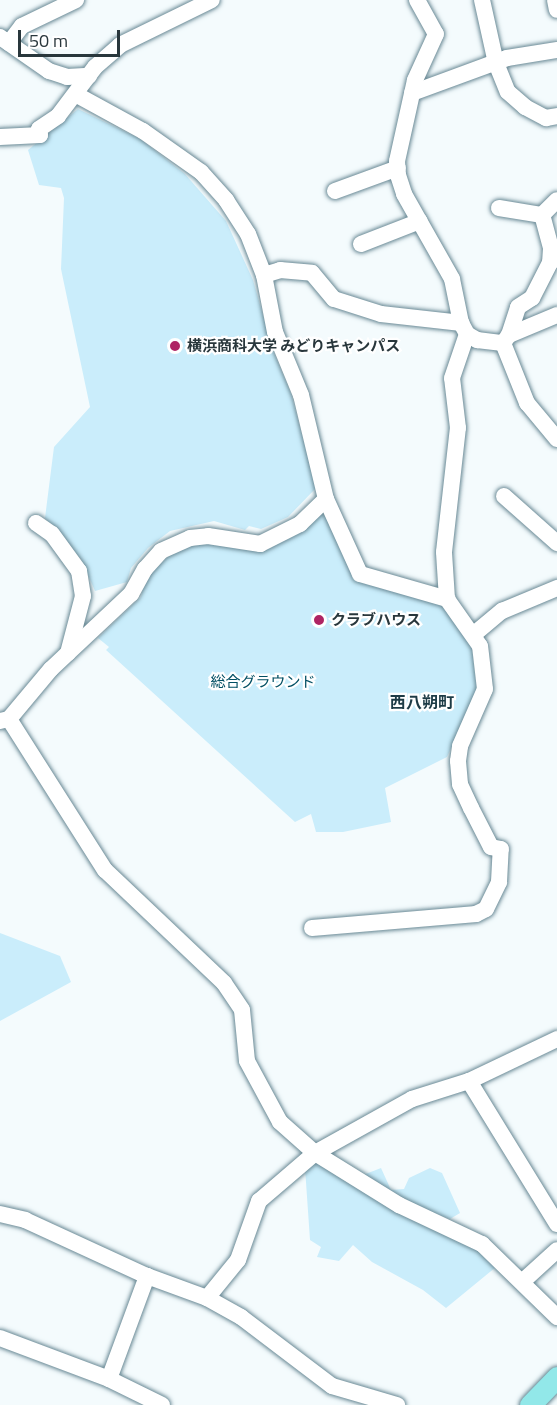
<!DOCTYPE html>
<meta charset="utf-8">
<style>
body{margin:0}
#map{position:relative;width:557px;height:1405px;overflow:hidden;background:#f4fbfd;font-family:"Titillium Web","Noto Sans JP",sans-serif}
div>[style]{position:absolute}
.green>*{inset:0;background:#caedfb}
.roads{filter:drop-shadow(0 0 2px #698995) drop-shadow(0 0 2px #698995)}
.minor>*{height:16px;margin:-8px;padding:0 8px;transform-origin:8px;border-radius:8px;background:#fff}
.major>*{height:21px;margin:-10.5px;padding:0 10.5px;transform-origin:10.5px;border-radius:10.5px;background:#92e8e9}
.dots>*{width:16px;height:16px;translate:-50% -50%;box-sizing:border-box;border:3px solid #fff;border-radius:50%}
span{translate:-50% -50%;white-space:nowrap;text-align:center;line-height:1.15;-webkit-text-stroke:4.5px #fff;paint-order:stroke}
.poi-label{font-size:15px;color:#29373c;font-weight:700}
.left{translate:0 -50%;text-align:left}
.park-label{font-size:15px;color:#024f63}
.neighbourhood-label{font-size:16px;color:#1d3b46;font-weight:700}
.scale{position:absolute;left:18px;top:30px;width:102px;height:27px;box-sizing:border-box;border:3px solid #29373c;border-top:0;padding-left:8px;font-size:18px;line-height:21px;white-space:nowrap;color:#29373c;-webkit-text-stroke:4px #fff;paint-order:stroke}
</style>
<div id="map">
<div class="green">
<div style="clip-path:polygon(78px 109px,140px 139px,185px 174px,226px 221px,253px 280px,273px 351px,291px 394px,316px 488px,288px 517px,261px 529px,249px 526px,245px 530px,214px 521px,170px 531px,148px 548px,131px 568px,127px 582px,95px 591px,81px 559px,45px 518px,54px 447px,90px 407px,61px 269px,64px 198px,61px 188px,39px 185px,28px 150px)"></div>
<div style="clip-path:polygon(321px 515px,333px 516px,363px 576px,447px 606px,472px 649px,477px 692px,447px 757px,385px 788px,391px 822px,343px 832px,316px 832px,311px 814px,295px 822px,106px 650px,109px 647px,98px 638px,141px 597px,146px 577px,177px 549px,211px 542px,243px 550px)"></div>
<div style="clip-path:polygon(0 933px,60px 956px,71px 982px,0 1021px)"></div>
<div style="clip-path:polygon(315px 1159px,467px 1241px,496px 1267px,446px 1308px,423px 1290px,372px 1262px,353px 1245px,339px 1261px,317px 1257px,321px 1247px,310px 1240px,305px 1168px)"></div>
<div style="clip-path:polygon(381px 1168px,391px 1190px,404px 1189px,409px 1178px,430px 1168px,442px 1173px,460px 1213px,450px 1219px,439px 1215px,416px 1206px,363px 1175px)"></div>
</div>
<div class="roads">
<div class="minor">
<div style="left:417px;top:0;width:39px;rotate:61deg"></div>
<div style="left:436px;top:34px;width:51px;rotate:114.5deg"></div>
<div style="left:415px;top:80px;width:83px;rotate:102.5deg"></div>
<div style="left:397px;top:161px;width:14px;rotate:86deg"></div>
<div style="left:398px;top:175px;width:20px;rotate:72deg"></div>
<div style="left:404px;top:194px;width:98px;rotate:60.5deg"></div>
<div style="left:452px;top:279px;width:45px;rotate:78.4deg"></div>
<div style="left:461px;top:323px;width:13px;rotate:61deg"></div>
<div style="left:467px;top:334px;width:12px;rotate:31deg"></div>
<div style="left:477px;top:340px;width:26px;rotate:7deg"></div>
<div style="left:503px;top:343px;width:10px;rotate:-53deg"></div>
<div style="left:509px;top:335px;width:52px;rotate:-22.6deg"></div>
<div style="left:482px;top:0;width:65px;rotate:77.5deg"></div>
<div style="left:496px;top:63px;width:31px;rotate:68deg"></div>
<div style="left:508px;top:92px;width:23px;rotate:41deg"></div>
<div style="left:525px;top:107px;width:24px;rotate:28deg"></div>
<div style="left:546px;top:118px;width:11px;rotate:-10deg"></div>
<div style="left:555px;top:0;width:10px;rotate:79deg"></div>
<div style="left:0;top:37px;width:60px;rotate:34.8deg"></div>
<div style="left:49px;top:71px;width:19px;rotate:18deg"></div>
<div style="left:67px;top:77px;width:22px;rotate:-3deg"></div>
<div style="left:9px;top:43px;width:21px;rotate:-53deg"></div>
<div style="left:22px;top:26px;width:60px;rotate:-25.7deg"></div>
<div style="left:412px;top:93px;width:101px;rotate:-20.2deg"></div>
<div style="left:507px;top:58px;width:51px;rotate:-9.1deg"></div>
<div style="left:77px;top:95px;width:75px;rotate:28.6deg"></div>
<div style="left:143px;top:131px;width:71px;rotate:35.3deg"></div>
<div style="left:201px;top:172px;width:38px;rotate:48deg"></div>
<div style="left:226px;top:200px;width:40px;rotate:57.1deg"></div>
<div style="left:248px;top:234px;width:44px;rotate:68.7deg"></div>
<div style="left:264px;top:275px;width:58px;rotate:79.1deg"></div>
<div style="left:275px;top:332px;width:68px;rotate:67.6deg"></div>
<div style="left:301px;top:395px;width:107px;rotate:76.5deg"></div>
<div style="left:326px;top:499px;width:82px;rotate:65.6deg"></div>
<div style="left:360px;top:574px;width:91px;rotate:16deg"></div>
<div style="left:0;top:137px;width:40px;rotate:-2.9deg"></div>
<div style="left:40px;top:135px;width:6px;rotate:-99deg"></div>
<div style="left:39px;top:129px;width:23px;rotate:-34deg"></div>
<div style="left:58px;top:116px;width:61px;rotate:-52.9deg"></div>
<div style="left:95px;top:67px;width:33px;rotate:-41deg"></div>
<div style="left:120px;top:45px;width:102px;rotate:-26.1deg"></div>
<div style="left:335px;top:191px;width:67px;rotate:-20.1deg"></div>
<div style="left:499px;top:208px;width:44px;rotate:9.2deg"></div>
<div style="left:542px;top:215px;width:21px;rotate:-45deg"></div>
<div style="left:361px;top:244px;width:63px;rotate:-21.3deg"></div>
<div style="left:264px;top:275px;width:17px;rotate:-17deg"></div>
<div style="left:280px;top:270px;width:32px;rotate:5deg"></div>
<div style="left:312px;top:273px;width:34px;rotate:50deg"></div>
<div style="left:334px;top:299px;width:49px;rotate:17.7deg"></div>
<div style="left:381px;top:314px;width:81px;rotate:6.4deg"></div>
<div style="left:509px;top:335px;width:29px;rotate:-72deg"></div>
<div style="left:518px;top:307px;width:17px;rotate:-33deg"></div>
<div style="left:532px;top:298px;width:39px;rotate:-63deg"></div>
<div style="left:550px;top:263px;width:15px;rotate:-86deg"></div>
<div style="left:551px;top:248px;width:34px;rotate:-105deg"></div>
<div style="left:503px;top:343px;width:65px;rotate:68.2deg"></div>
<div style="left:527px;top:403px;width:47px;rotate:50.2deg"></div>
<div style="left:504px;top:496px;width:71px;rotate:41.6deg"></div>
<div style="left:36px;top:523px;width:19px;rotate:35deg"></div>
<div style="left:52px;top:534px;width:46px;rotate:53.9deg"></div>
<div style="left:79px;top:571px;width:25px;rotate:81deg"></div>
<div style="left:83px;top:596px;width:59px;rotate:104.7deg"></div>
<div style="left:473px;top:635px;width:38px;rotate:-40deg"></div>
<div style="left:502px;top:611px;width:60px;rotate:-22.7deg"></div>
<div style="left:9px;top:719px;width:179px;rotate:57.6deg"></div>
<div style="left:105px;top:870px;width:164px;rotate:43.5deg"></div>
<div style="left:224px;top:983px;width:32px;rotate:56deg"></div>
<div style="left:242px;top:1010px;width:51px;rotate:84.4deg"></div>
<div style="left:247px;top:1061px;width:69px;rotate:61.6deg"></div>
<div style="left:280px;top:1122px;width:47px;rotate:41.5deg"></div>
<div style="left:315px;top:1153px;width:99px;rotate:31.8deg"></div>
<div style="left:399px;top:1205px;width:92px;rotate:25.2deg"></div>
<div style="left:482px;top:1244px;width:105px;rotate:44.2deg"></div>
<div style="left:0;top:721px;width:9px;rotate:-13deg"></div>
<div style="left:9px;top:719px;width:65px;rotate:-50deg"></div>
<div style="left:51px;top:669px;width:110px;rotate:-43.2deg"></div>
<div style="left:131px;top:594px;width:29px;rotate:-61deg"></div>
<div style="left:145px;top:569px;width:24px;rotate:-48deg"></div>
<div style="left:161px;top:551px;width:32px;rotate:-24deg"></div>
<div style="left:190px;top:538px;width:18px;rotate:-6deg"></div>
<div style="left:208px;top:536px;width:53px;rotate:8.7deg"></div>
<div style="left:260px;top:544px;width:45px;rotate:-26.6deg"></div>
<div style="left:300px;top:524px;width:36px;rotate:-44deg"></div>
<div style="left:312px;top:928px;width:165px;rotate:-4.9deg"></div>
<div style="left:476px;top:914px;width:11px;rotate:-27deg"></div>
<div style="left:486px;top:909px;width:30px;rotate:-64deg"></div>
<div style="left:499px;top:882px;width:33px;rotate:-87deg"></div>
<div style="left:501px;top:849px;width:10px;rotate:-169deg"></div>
<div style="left:491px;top:847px;width:44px;rotate:-117.1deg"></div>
<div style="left:471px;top:808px;width:26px;rotate:-115deg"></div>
<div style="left:460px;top:784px;width:23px;rotate:-95deg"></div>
<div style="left:458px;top:761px;width:15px;rotate:-82deg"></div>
<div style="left:460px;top:746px;width:62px;rotate:-66.3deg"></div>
<div style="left:485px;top:689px;width:43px;rotate:-96.6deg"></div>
<div style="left:480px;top:646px;width:57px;rotate:-125.1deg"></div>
<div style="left:447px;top:599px;width:47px;rotate:-93.7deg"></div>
<div style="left:444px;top:552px;width:125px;rotate:-83.6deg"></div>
<div style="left:458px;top:428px;width:50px;rotate:-96.8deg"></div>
<div style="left:452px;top:378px;width:46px;rotate:-71.2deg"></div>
<div style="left:469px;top:1081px;width:168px;rotate:58.4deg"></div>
<div style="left:0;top:1214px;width:26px;rotate:13deg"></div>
<div style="left:25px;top:1220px;width:134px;rotate:24.7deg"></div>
<div style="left:147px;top:1276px;width:64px;rotate:20.1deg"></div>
<div style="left:207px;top:1298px;width:39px;rotate:29deg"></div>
<div style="left:241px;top:1317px;width:114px;rotate:37.2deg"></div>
<div style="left:332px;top:1386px;width:68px;rotate:16.3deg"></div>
<div style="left:522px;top:1282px;width:47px;rotate:-42.4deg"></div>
<div style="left:207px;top:1298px;width:49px;rotate:-50.8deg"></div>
<div style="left:238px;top:1260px;width:63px;rotate:-70.4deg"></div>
<div style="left:259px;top:1201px;width:74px;rotate:-40.6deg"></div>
<div style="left:315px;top:1153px;width:111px;rotate:-29.1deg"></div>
<div style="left:412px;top:1099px;width:60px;rotate:-17.5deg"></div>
<div style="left:469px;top:1081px;width:98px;rotate:-25.5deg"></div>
<div style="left:0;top:1338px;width:116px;rotate:20.6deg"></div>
<div style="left:109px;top:1379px;width:59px;rotate:26.1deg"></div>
<div style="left:109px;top:1379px;width:110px;rotate:-69.7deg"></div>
</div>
<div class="major">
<div style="left:530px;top:1405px;width:39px;rotate:-46deg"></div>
</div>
</div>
<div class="dots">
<div style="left:175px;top:346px;background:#ae2463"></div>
<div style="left:319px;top:620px;background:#ae2463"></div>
</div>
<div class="poi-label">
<span class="left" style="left:187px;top:346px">横浜商科大学 みどりキャンパス</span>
<span class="left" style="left:331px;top:620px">クラブハウス</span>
</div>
<div class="park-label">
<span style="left:263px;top:682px">総合グラウンド</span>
</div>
<div class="neighbourhood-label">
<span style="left:422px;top:702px">西八朔町</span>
</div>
<div class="scale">50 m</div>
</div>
